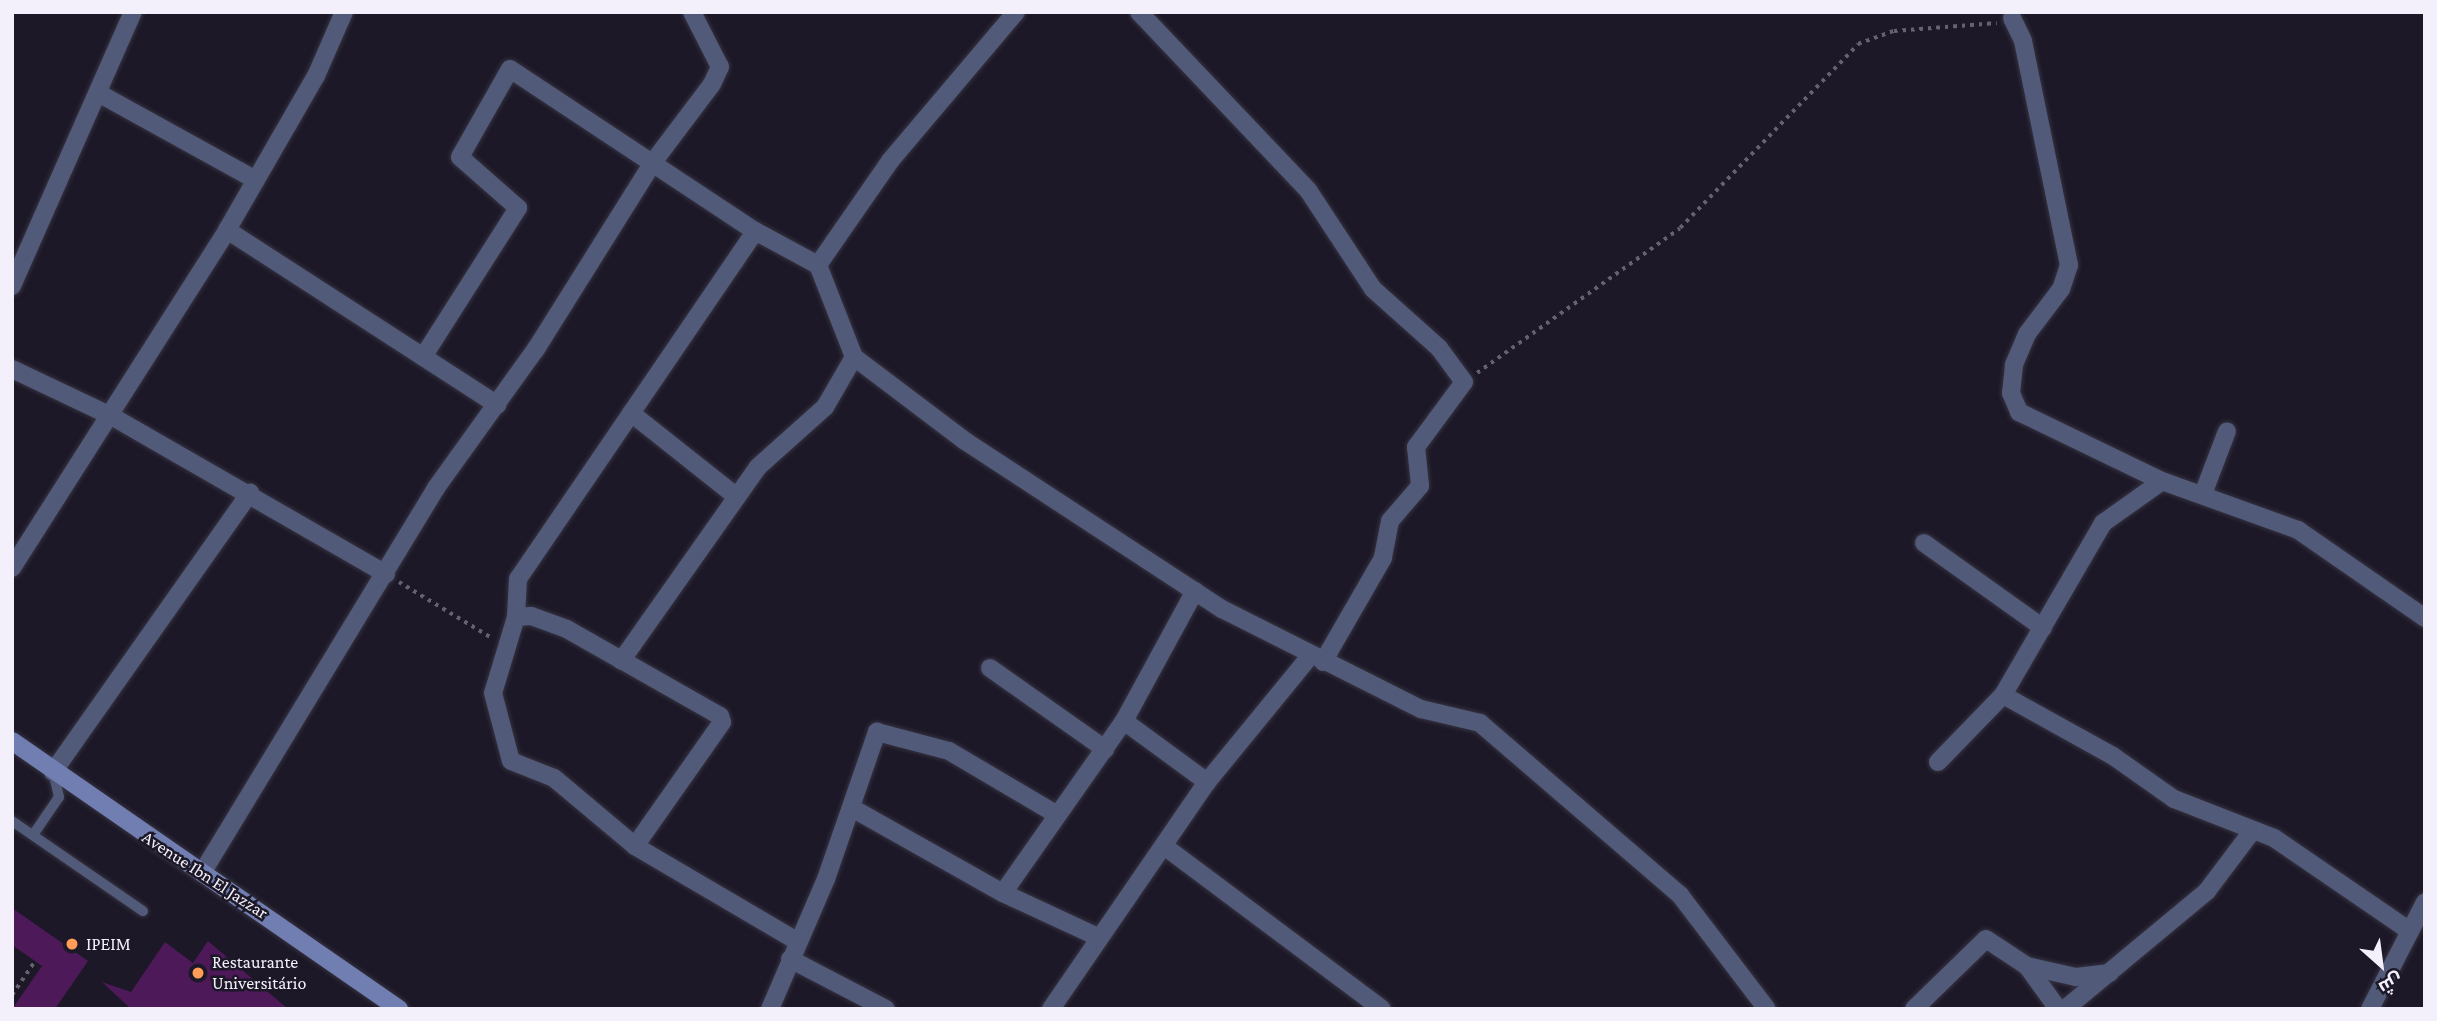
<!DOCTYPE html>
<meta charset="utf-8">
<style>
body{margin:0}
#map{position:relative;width:2437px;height:1021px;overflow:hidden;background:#1c1827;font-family:"Crimson Pro",Cairo,serif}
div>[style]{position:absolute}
.building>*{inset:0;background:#4d1959}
.path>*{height:3.5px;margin-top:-1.75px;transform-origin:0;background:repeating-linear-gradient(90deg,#65616f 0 3.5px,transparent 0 8.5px)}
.roads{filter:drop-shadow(0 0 2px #363240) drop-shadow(0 0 2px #363240)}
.lane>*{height:10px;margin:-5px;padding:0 5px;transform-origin:5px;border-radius:5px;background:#525a7a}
.street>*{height:18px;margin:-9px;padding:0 9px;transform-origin:9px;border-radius:9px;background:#525a7a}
.secondary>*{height:18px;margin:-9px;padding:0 9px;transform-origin:9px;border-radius:9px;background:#717eb1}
.dots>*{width:19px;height:19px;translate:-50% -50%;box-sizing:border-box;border:4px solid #1c1827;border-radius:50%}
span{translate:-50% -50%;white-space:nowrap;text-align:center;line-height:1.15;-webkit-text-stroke:5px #1c1827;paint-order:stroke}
.street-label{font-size:18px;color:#f3f0fb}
.poi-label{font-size:18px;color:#f3f0fb}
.left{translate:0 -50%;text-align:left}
.frame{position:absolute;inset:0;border:14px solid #f3f0fb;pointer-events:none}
.north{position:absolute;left:2346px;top:930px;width:70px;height:70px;-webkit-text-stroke:5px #1c1827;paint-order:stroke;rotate:152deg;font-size:19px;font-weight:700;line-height:28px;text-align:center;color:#f3f0fb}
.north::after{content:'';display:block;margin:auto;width:24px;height:32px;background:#f3f0fb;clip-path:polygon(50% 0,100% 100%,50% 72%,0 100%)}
</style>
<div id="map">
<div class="building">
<div style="clip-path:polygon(12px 908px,88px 961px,55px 1009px,12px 1009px,42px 966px,12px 945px)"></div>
<div style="clip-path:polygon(208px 941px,288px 1009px,131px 1009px,102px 982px,131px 992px,165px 942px,193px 963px)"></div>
</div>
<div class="path">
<div style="left:1477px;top:373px;width:249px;rotate:-35.5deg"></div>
<div style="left:1680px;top:228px;width:256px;rotate:-45.9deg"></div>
<div style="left:1858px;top:44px;width:38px;rotate:-20deg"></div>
<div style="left:1894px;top:31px;width:103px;rotate:-4.4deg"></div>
<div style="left:399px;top:582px;width:109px;rotate:31.1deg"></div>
<div style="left:12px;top:995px;width:41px;rotate:-55.9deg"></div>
</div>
<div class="roads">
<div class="lane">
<div style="left:12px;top:821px;width:159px;rotate:34.5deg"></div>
<div style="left:33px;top:835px;width:46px;rotate:-55.6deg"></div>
<div style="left:59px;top:797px;width:26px;rotate:-103deg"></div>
</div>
<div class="street">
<div style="left:1139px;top:12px;width:245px;rotate:46.5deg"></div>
<div style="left:1308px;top:190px;width:118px;rotate:56.7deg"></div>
<div style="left:1373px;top:289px;width:89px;rotate:41.8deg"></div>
<div style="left:1439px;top:348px;width:42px;rotate:53.7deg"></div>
<div style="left:1464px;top:382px;width:81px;rotate:126.4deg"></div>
<div style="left:1416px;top:447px;width:39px;rotate:84deg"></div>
<div style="left:1420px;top:486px;width:46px;rotate:130.6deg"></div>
<div style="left:1390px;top:521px;width:38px;rotate:101deg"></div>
<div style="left:1383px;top:558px;width:120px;rotate:120deg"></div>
<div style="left:2012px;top:18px;width:25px;rotate:64deg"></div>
<div style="left:2023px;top:41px;width:229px;rotate:78.4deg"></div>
<div style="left:2069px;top:265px;width:25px;rotate:108deg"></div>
<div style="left:2061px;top:289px;width:56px;rotate:127.1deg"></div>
<div style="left:2027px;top:334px;width:34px;rotate:113deg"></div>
<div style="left:2014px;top:365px;width:28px;rotate:96deg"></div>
<div style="left:2011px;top:393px;width:21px;rotate:67deg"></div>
<div style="left:2019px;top:412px;width:159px;rotate:25.8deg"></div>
<div style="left:2162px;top:481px;width:145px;rotate:19.8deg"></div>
<div style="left:2298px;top:530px;width:155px;rotate:34.7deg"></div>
<div style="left:100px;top:94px;width:178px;rotate:28.9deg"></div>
<div style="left:227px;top:230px;width:322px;rotate:32.9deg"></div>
<div style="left:818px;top:265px;width:126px;rotate:-55.3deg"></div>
<div style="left:890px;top:161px;width:195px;rotate:-49.8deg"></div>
<div style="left:12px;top:286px;width:300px;rotate:-66.2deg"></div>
<div style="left:423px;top:357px;width:177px;rotate:-57.5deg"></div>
<div style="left:518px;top:208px;width:77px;rotate:-138.7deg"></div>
<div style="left:460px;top:157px;width:101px;rotate:-60.4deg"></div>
<div style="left:510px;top:69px;width:294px;rotate:33.5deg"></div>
<div style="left:755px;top:231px;width:72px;rotate:28.4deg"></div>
<div style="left:818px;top:265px;width:99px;rotate:68.6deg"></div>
<div style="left:854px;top:357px;width:58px;rotate:120.1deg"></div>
<div style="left:825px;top:407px;width:90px;rotate:138.2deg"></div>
<div style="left:758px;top:467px;width:237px;rotate:125.2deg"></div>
<div style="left:854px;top:357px;width:139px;rotate:37.1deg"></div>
<div style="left:965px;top:441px;width:307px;rotate:33.2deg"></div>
<div style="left:1222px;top:609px;width:223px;rotate:26.7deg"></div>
<div style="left:1421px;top:709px;width:61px;rotate:13.3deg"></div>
<div style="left:1480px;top:723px;width:264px;rotate:40.7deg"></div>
<div style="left:1680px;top:895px;width:143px;rotate:52.7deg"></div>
<div style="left:12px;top:369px;width:112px;rotate:25.4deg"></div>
<div style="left:113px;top:417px;width:315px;rotate:29.9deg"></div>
<div style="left:631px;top:413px;width:135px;rotate:38.4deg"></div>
<div style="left:2203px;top:494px;width:67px;rotate:-69.1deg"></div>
<div style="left:1924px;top:543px;width:146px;rotate:35.5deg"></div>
<div style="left:12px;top:568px;width:401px;rotate:-57.5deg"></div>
<div style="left:227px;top:230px;width:178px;rotate:-60deg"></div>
<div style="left:316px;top:76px;width:70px;rotate:-66.4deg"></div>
<div style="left:516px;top:617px;width:38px;rotate:-87deg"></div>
<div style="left:518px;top:579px;width:421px;rotate:-55.7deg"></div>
<div style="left:990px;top:668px;width:141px;rotate:35.2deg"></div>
<div style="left:2003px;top:695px;width:126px;rotate:29deg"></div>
<div style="left:2113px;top:756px;width:75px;rotate:35.2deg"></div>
<div style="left:2174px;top:799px;width:107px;rotate:21.3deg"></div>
<div style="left:2274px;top:838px;width:165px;rotate:34.4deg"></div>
<div style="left:1124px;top:721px;width:148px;rotate:-61.4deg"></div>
<div style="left:1938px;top:762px;width:93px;rotate:-45.9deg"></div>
<div style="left:2003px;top:695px;width:199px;rotate:-59.8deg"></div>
<div style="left:2103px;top:523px;width:72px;rotate:-35.4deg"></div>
<div style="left:53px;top:772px;width:342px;rotate:-54.8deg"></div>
<div style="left:852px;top:808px;width:173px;rotate:29.4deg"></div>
<div style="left:1003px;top:893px;width:105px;rotate:24.9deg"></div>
<div style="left:635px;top:846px;width:151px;rotate:-54.9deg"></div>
<div style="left:722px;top:722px;width:6px;rotate:-108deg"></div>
<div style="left:720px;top:716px;width:176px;rotate:-150.4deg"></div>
<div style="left:567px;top:629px;width:38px;rotate:-160deg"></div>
<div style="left:531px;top:616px;width:15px;rotate:176deg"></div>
<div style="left:516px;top:617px;width:79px;rotate:106.8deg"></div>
<div style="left:493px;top:693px;width:70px;rotate:75.2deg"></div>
<div style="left:511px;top:761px;width:46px;rotate:21.6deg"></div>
<div style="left:554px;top:778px;width:106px;rotate:40deg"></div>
<div style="left:635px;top:846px;width:188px;rotate:30.4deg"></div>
<div style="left:1164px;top:846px;width:272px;rotate:36.8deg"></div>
<div style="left:202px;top:873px;width:451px;rotate:-58.7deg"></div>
<div style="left:436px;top:488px;width:171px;rotate:-54.3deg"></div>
<div style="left:536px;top:349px;width:222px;rotate:-57.9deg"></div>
<div style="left:654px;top:161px;width:96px;rotate:-53deg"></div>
<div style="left:712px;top:84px;width:19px;rotate:-65deg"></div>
<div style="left:720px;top:67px;width:62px;rotate:-117deg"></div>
<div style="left:1003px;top:893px;width:210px;rotate:-54.9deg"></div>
<div style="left:1124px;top:721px;width:103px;rotate:36.3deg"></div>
<div style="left:790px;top:959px;width:108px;rotate:27.5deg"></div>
<div style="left:2027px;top:966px;width:50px;rotate:12.7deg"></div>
<div style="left:2076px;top:977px;width:34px;rotate:-7deg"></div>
<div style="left:770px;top:1009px;width:142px;rotate:-66.7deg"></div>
<div style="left:826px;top:879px;width:156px;rotate:-70.9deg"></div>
<div style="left:877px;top:732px;width:74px;rotate:14.8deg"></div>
<div style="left:949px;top:751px;width:124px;rotate:30.5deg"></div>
<div style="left:1051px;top:1009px;width:275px;rotate:-55.5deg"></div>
<div style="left:1207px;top:782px;width:163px;rotate:-50.7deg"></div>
<div style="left:1914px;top:1009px;width:100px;rotate:-44.2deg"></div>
<div style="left:1986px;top:939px;width:49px;rotate:33.4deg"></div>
<div style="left:2027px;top:966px;width:53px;rotate:54.2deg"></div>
<div style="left:2065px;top:1009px;width:185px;rotate:-39.7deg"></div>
<div style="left:2207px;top:891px;width:76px;rotate:-53deg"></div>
<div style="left:2370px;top:1009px;width:120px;rotate:-62.8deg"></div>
</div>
<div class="secondary">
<div style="left:12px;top:741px;width:471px;rotate:34.7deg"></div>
</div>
</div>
<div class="dots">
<div style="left:72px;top:944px;background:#fe9c58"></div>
<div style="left:198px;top:973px;background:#fe9c58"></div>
</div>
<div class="street-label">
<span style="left:205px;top:875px;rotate:33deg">Avenue Ibn El Jazzar</span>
</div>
<div class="poi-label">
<span class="left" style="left:86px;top:944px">IPEIM</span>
<span class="left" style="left:212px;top:973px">Restaurante<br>Universitário</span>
</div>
<div class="frame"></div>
<div class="north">ش</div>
</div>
